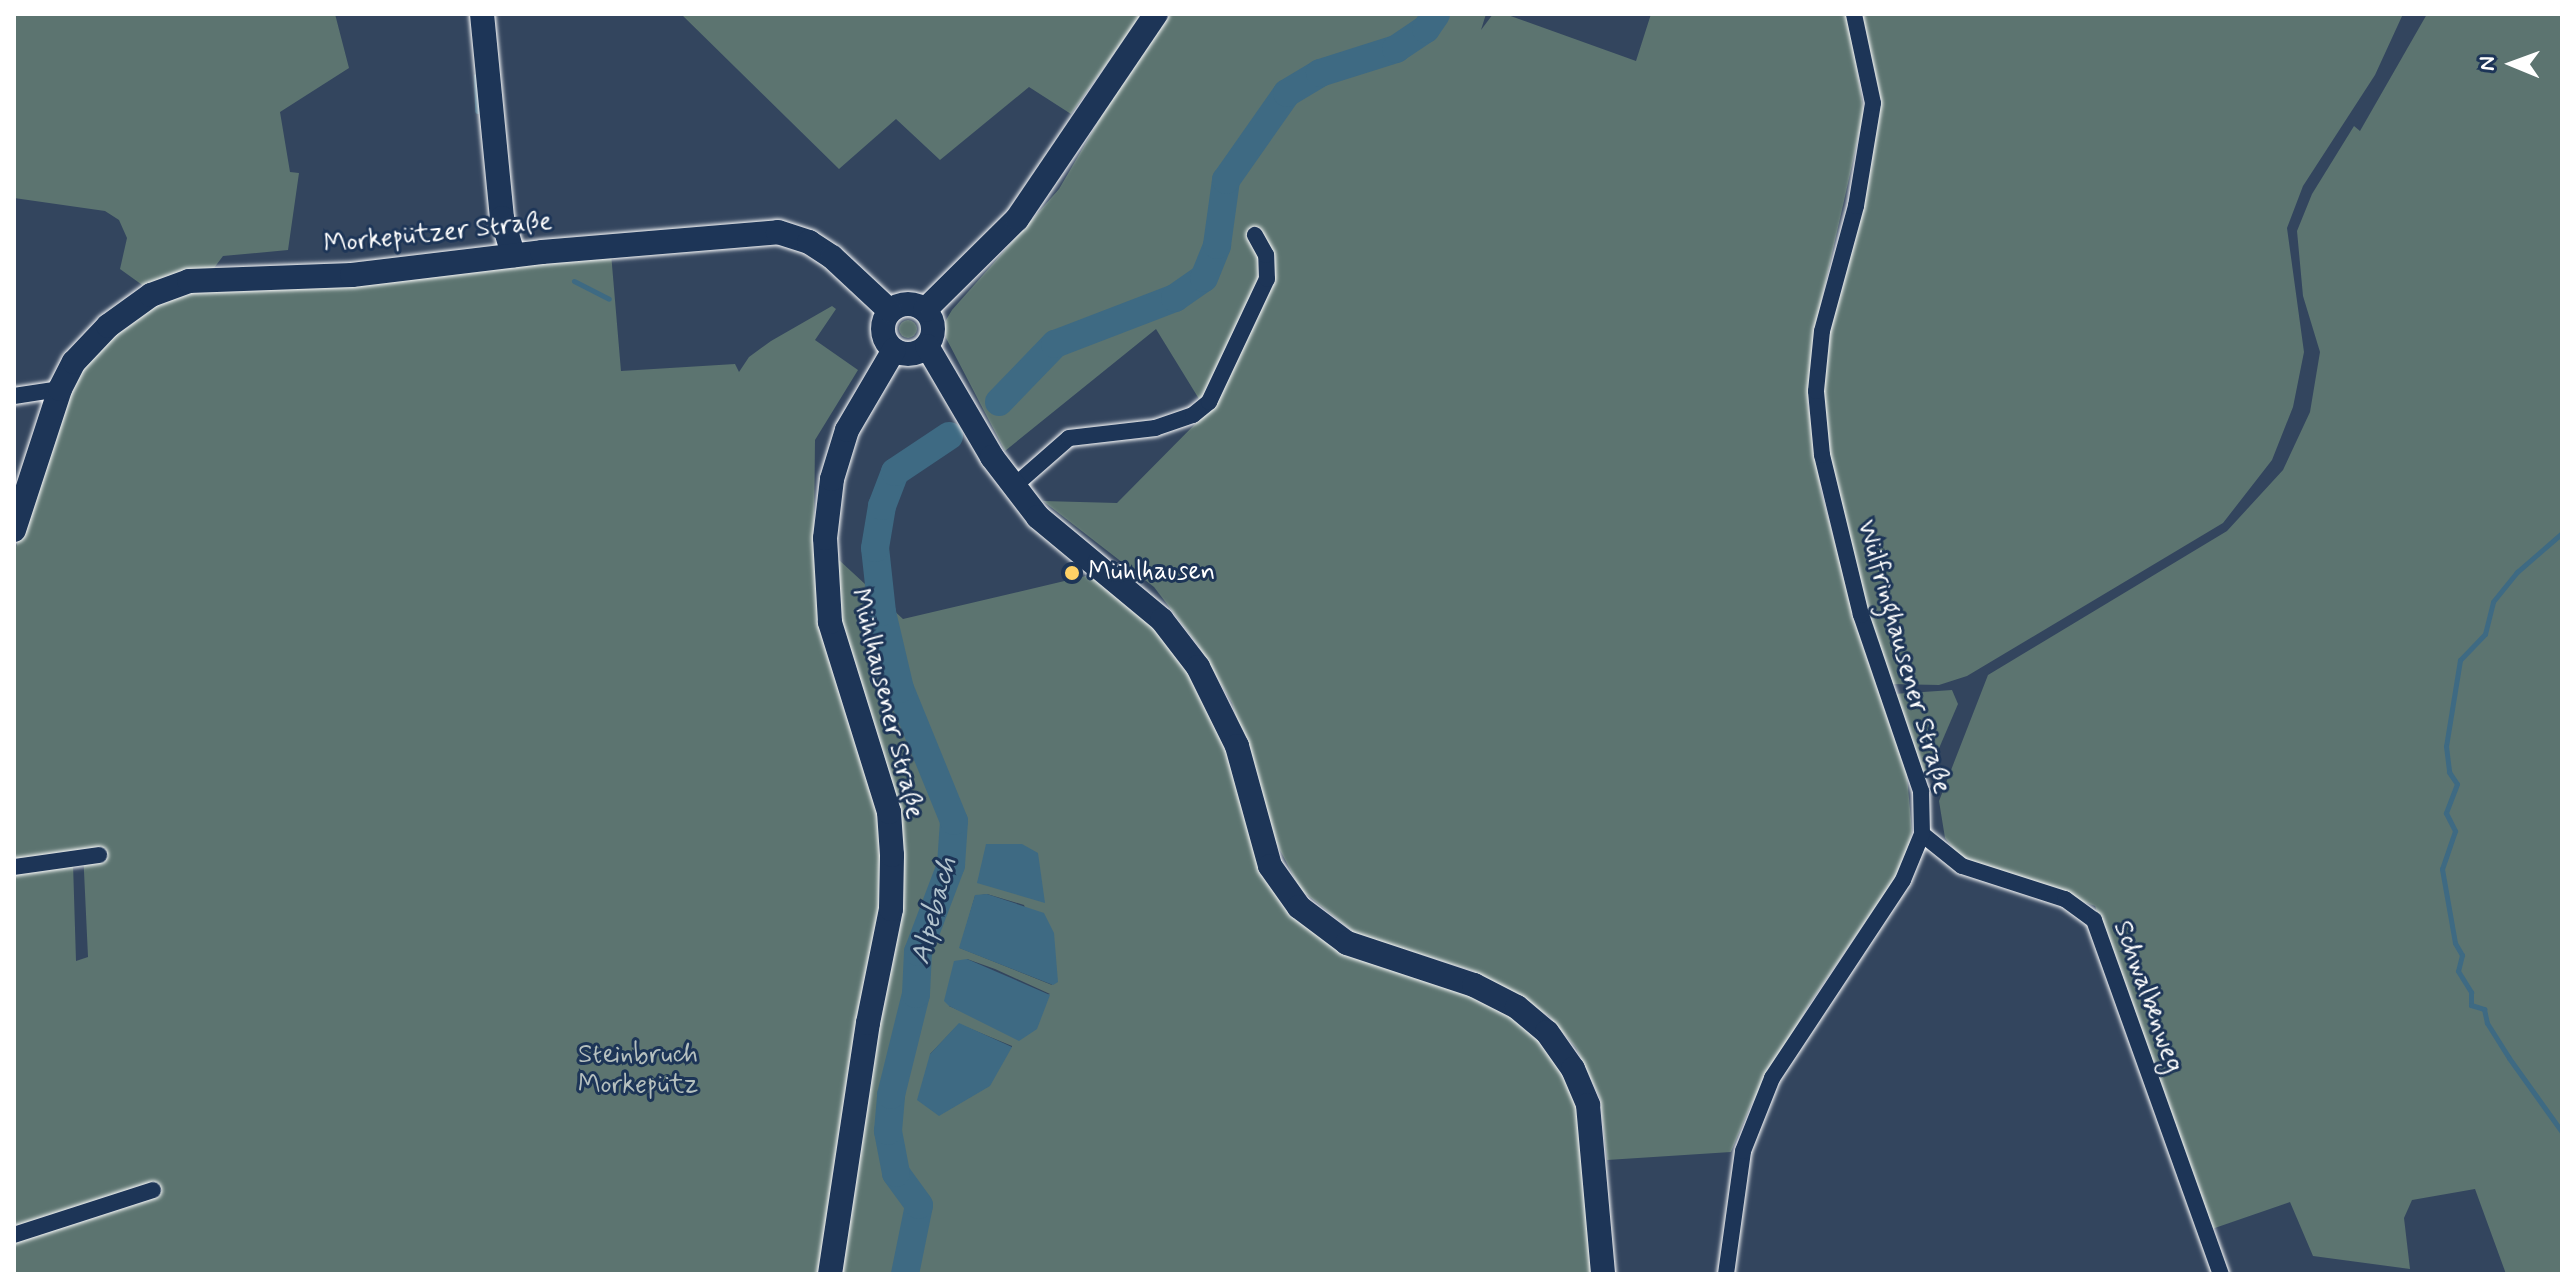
<!DOCTYPE html>
<meta charset="utf-8">
<style>
body{margin:0}
#map{position:relative;width:2576px;height:1288px;overflow:hidden;background:#33455e;font-family:Mynerve,sans-serif}
div>[style]{position:absolute}
.green>*{inset:0;background:#5c7470}
.round{border-radius:50%}
.water>*{inset:0;background:#3e6a83}
.stream>*{height:5px;margin:-2.5px;padding:0 2.5px;transform-origin:2.5px;border-radius:2.5px;background:#3e6a83}
.river>*{height:28px;margin:-14px;padding:0 14px;transform-origin:14px;border-radius:14px;background:#3e6a83}
.roads{filter:drop-shadow(0 0 2px #fff) drop-shadow(0 0 2px #fff)}
.street>*{height:16px;margin:-8px;padding:0 8px;transform-origin:8px;border-radius:8px;background:#1d3557}
.secondary>*{height:24px;margin:-12px;padding:0 12px;transform-origin:12px;border-radius:12px;background:#1d3557}
.secondary>.ring{margin:-12px;padding:0;box-sizing:content-box;background:none;border:24px solid #1d3557;border-radius:50%}
.dots>*{width:22px;height:22px;translate:-50% -50%;box-sizing:border-box;border:4px solid #1d3557;border-radius:50%}
span{translate:-50% -50%;white-space:nowrap;text-align:center;line-height:1.15;-webkit-text-stroke:6px #1d3557;paint-order:stroke}
.street-label{font-size:26px;color:#fff}
.poi-label{font-size:26px;color:#fff}
.left{translate:0 -50%;text-align:left}
.park-label{font-size:26px;color:#b6c0bf}
.water-label{font-size:28px;color:#b2c3cd;font-style:italic}
.frame{position:absolute;inset:0;border:16px solid #fff;pointer-events:none}
.north{position:absolute;left:2472px;top:24px;width:80px;height:80px;-webkit-text-stroke:6px #1d3557;paint-order:stroke;rotate:271deg;font-size:22px;font-weight:700;line-height:32px;text-align:center;color:#fff}
.north::after{content:'';display:block;margin:auto;width:28px;height:36px;background:#fff;clip-path:polygon(50% 0,100% 100%,50% 72%,0 100%)}
</style>
<div id="map">
<div class="green">
<div style="clip-path:polygon(14px 14px,335px 14px,349px 68px,280px 112px,290px 172px,299px 173px,288px 250px,223px 256px,214px 268px,145px 287px,120px 269px,127px 238px,119px 220px,105px 211px,14px 198px)"></div>
<div style="clip-path:polygon(681px 14px,1142px 14px,1071px 114px,1029px 87px,940px 160px,896px 119px,839px 169px)"></div>
<div style="clip-path:polygon(1170px 14px,1486px 14px,1481px 30px,1493px 14px,1505px 14px,1636px 61px,1651px 14px,1848px 14px,1864px 112px,1819px 312px,1808px 403px,1821px 491px,1853px 610px,1906px 765px,1912px 831px,1906px 862px,1810px 1003px,1750px 1107px,1731px 1152px,1607px 1160px,1600px 1098px,1576px 1048px,1549px 1016px,1473px 971px,1356px 934px,1301px 890px,1273px 837px,1232px 703px,1198px 645px,1154px 587px,1043px 501px,1117px 503px,1207px 412px,1156px 329px,1005px 451px,946px 338px,943px 325px,952px 310px,1059px 189px,1130px 67px)"></div>
<div style="clip-path:polygon(1856px 14px,2403px 14px,2375px 75px,2303px 186px,2287px 228px,2304px 352px,2293px 407px,2272px 460px,2223px 523px,1967px 676px,1939px 685px,1890px 684px,1866px 613px,1825px 452px,1822px 390px,1826px 333px,1876px 104px)"></div>
<div style="clip-path:polygon(2427px 14px,2562px 14px,2562px 1274px,2506px 1274px,2475px 1189px,2412px 1200px,2404px 1218px,2410px 1269px,2313px 1256px,2290px 1202px,2209px 1230px,2095px 906px,1964px 861px,1945px 838px,1939px 801px,1988px 675px,2227px 531px,2283px 470px,2310px 412px,2320px 352px,2303px 296px,2297px 231px,2312px 194px,2354px 126px,2360px 131px)"></div>
<div style="clip-path:polygon(evenodd,611px 253px,621px 371px,735px 364px,739px 372px,749px 357px,771px 341px,832px 306px,836px 309px,815px 340px,858px 370px,815px 440px,814px 537px,903px 619px,1094px 574px,1156px 627px,1209px 700px,1296px 912px,1471px 991px,1541px 1034px,1579px 1105px,1594px 1274px,14px 1274px,14px 874px,73px 863px,76px 961px,88px 957px,83px 850px,14px 860px,14px 553px,69px 389px,83px 364px,116px 330px,156px 303px,196px 289px,611px 253px,987px 894px,1024px 905px,1052px 985px,960px 948px,975px 896px,987px 894px,611px 253px,967px 959px,995px 969px,1050px 994px,984px 1021px,949px 1006px,967px 959px,611px 253px,959px 1024px,1012px 1046px,1012px 1047px,930px 1054px,959px 1024px)"></div>
<div class="round" style="left:899px;top:320px;width:18px;height:18px"></div>
<div style="clip-path:polygon(1952px 690px,1958px 704px,1925px 781px,1894px 694px)"></div>
</div>
<div class="water">
<div style="clip-path:polygon(986px 844px,1022px 844px,1038px 853px,1045px 903px,977px 883px)"></div>
<div style="clip-path:polygon(987px 894px,1044px 913px,1054px 933px,1058px 982px,1053px 985px,959px 948px,975px 895px)"></div>
<div style="clip-path:polygon(967px 959px,1050px 995px,1037px 1029px,1019px 1041px,949px 1006px,944px 1001px,954px 961px)"></div>
<div style="clip-path:polygon(959px 1023px,1012px 1047px,990px 1086px,939px 1116px,917px 1100px,930px 1054px)"></div>
</div>
<div class="stream">
<div style="left:476px;top:76px;width:35px;rotate:88deg"></div>
<div style="left:574px;top:281px;width:39px;rotate:27deg"></div>
<div style="left:2562px;top:533px;width:60px;rotate:139.1deg"></div>
<div style="left:2517px;top:572px;width:38px;rotate:129deg"></div>
<div style="left:2493px;top:602px;width:33px;rotate:104deg"></div>
<div style="left:2485px;top:634px;width:36px;rotate:134deg"></div>
<div style="left:2460px;top:660px;width:87px;rotate:99.2deg"></div>
<div style="left:2446px;top:746px;width:26px;rotate:83deg"></div>
<div style="left:2449px;top:772px;width:14px;rotate:56deg"></div>
<div style="left:2457px;top:784px;width:31px;rotate:111deg"></div>
<div style="left:2446px;top:813px;width:20px;rotate:63deg"></div>
<div style="left:2455px;top:831px;width:40px;rotate:108.9deg"></div>
<div style="left:2442px;top:869px;width:75px;rotate:80deg"></div>
<div style="left:2455px;top:943px;width:14px;rotate:60deg"></div>
<div style="left:2462px;top:955px;width:16px;rotate:104deg"></div>
<div style="left:2458px;top:971px;width:25px;rotate:58deg"></div>
<div style="left:2471px;top:992px;width:13px;rotate:90deg"></div>
<div style="left:2471px;top:1005px;width:14px;rotate:17deg"></div>
<div style="left:2484px;top:1009px;width:14px;rotate:78deg"></div>
<div style="left:2487px;top:1023px;width:41px;rotate:57.8deg"></div>
<div style="left:2509px;top:1058px;width:91px;rotate:54.4deg"></div>
</div>
<div class="river">
<div style="left:999px;top:402px;width:81px;rotate:-46deg"></div>
<div style="left:1055px;top:344px;width:129px;rotate:-21deg"></div>
<div style="left:1175px;top:298px;width:35px;rotate:-35deg"></div>
<div style="left:1204px;top:278px;width:35px;rotate:-68deg"></div>
<div style="left:1217px;top:245px;width:66px;rotate:-82.1deg"></div>
<div style="left:1226px;top:180px;width:106px;rotate:-55deg"></div>
<div style="left:1287px;top:93px;width:39px;rotate:-31deg"></div>
<div style="left:1320px;top:73px;width:80px;rotate:-17.5deg"></div>
<div style="left:1396px;top:49px;width:36px;rotate:-34deg"></div>
<div style="left:1426px;top:29px;width:18px;rotate:-56deg"></div>
<div style="left:905px;top:1274px;width:70px;rotate:-78.5deg"></div>
<div style="left:919px;top:1205px;width:39px;rotate:-126deg"></div>
<div style="left:896px;top:1173px;width:43px;rotate:-100.8deg"></div>
<div style="left:888px;top:1131px;width:36px;rotate:-85deg"></div>
<div style="left:891px;top:1095px;width:104px;rotate:-76.1deg"></div>
<div style="left:916px;top:994px;width:42px;rotate:-87.3deg"></div>
<div style="left:918px;top:952px;width:93px;rotate:-69.2deg"></div>
<div style="left:951px;top:865px;width:44px;rotate:-86.1deg"></div>
<div style="left:954px;top:821px;width:143px;rotate:-112.2deg"></div>
<div style="left:900px;top:689px;width:79px;rotate:-103.2deg"></div>
<div style="left:882px;top:612px;width:64px;rotate:-96.2deg"></div>
<div style="left:875px;top:548px;width:43px;rotate:-80.5deg"></div>
<div style="left:882px;top:506px;width:36px;rotate:-69deg"></div>
<div style="left:895px;top:472px;width:65px;rotate:-33.7deg"></div>
</div>
<div class="roads">
<div class="street">
<div style="left:14px;top:396px;width:47px;rotate:-8.7deg"></div>
<div style="left:1013px;top:487px;width:74px;rotate:-41.2deg"></div>
<div style="left:1069px;top:438px;width:87px;rotate:-6.6deg"></div>
<div style="left:1155px;top:428px;width:40px;rotate:-18.9deg"></div>
<div style="left:1193px;top:415px;width:21px;rotate:-39deg"></div>
<div style="left:1209px;top:402px;width:136px;rotate:-64.8deg"></div>
<div style="left:1267px;top:279px;width:24px;rotate:-92deg"></div>
<div style="left:1266px;top:255px;width:23px;rotate:-119deg"></div>
<div style="left:1922px;top:834px;width:51px;rotate:38.7deg"></div>
<div style="left:1962px;top:866px;width:108px;rotate:17.8deg"></div>
<div style="left:2065px;top:899px;width:36px;rotate:36deg"></div>
<div style="left:2094px;top:920px;width:376px;rotate:70.3deg"></div>
<div style="left:14px;top:867px;width:86px;rotate:-8deg"></div>
<div style="left:14px;top:1235px;width:146px;rotate:-17.9deg"></div>
<div style="left:1726px;top:1274px;width:124px;rotate:-82.1deg"></div>
<div style="left:1743px;top:1151px;width:79px;rotate:-68.3deg"></div>
<div style="left:1772px;top:1078px;width:237px;rotate:-56.5deg"></div>
<div style="left:1903px;top:880px;width:50px;rotate:-67.6deg"></div>
<div style="left:1922px;top:834px;width:43px;rotate:-91.3deg"></div>
<div style="left:1921px;top:791px;width:186px;rotate:-108.8deg"></div>
<div style="left:1861px;top:615px;width:165px;rotate:-103.7deg"></div>
<div style="left:1822px;top:455px;width:64px;rotate:-95.4deg"></div>
<div style="left:1816px;top:391px;width:60px;rotate:-84.3deg"></div>
<div style="left:1822px;top:331px;width:130px;rotate:-74.8deg"></div>
<div style="left:1856px;top:206px;width:104px;rotate:-80.6deg"></div>
<div style="left:1873px;top:103px;width:91px;rotate:-102.1deg"></div>
</div>
<div class="secondary">
<div style="left:482px;top:14px;width:205px;rotate:84.4deg"></div>
<div style="left:502px;top:218px;width:39px;rotate:73deg"></div>
<div class="ring" style="left:883px;top:304px;width:26px;height:26px"></div>
<div style="left:925px;top:310px;width:129px;rotate:-44.7deg"></div>
<div style="left:1017px;top:219px;width:248px;rotate:-55.9deg"></div>
<div style="left:927px;top:346px;width:129px;rotate:59.6deg"></div>
<div style="left:992px;top:457px;width:76px;rotate:52.5deg"></div>
<div style="left:1038px;top:517px;width:161px;rotate:39.7deg"></div>
<div style="left:1162px;top:620px;width:59px;rotate:52.5deg"></div>
<div style="left:1198px;top:667px;width:88px;rotate:63.7deg"></div>
<div style="left:1237px;top:746px;width:124px;rotate:74.6deg"></div>
<div style="left:1270px;top:866px;width:50px;rotate:54.7deg"></div>
<div style="left:1299px;top:907px;width:60px;rotate:36.9deg"></div>
<div style="left:1347px;top:943px;width:134px;rotate:18.3deg"></div>
<div style="left:1474px;top:985px;width:48px;rotate:27.1deg"></div>
<div style="left:1517px;top:1007px;width:39px;rotate:40deg"></div>
<div style="left:1547px;top:1032px;width:45px;rotate:54.9deg"></div>
<div style="left:1573px;top:1069px;width:39px;rotate:67deg"></div>
<div style="left:1588px;top:1105px;width:170px;rotate:84.9deg"></div>
<div style="left:14px;top:530px;width:148px;rotate:-71.9deg"></div>
<div style="left:60px;top:389px;width:30px;rotate:-63deg"></div>
<div style="left:74px;top:362px;width:50px;rotate:-46.6deg"></div>
<div style="left:108px;top:326px;width:53px;rotate:-35.8deg"></div>
<div style="left:151px;top:295px;width:40px;rotate:-20.2deg"></div>
<div style="left:189px;top:281px;width:163px;rotate:-2.1deg"></div>
<div style="left:352px;top:275px;width:191px;rotate:-6.9deg"></div>
<div style="left:542px;top:252px;width:237px;rotate:-4.8deg"></div>
<div style="left:778px;top:232px;width:33px;rotate:18deg"></div>
<div style="left:809px;top:242px;width:27px;rotate:33deg"></div>
<div style="left:832px;top:257px;width:79px;rotate:43deg"></div>
<div style="left:830px;top:1274px;width:254px;rotate:-81.4deg"></div>
<div style="left:868px;top:1023px;width:116px;rotate:-78.6deg"></div>
<div style="left:891px;top:909px;width:54px;rotate:-88.9deg"></div>
<div style="left:892px;top:855px;width:43px;rotate:-94deg"></div>
<div style="left:889px;top:812px;width:199px;rotate:-107.3deg"></div>
<div style="left:830px;top:622px;width:84px;rotate:-93.4deg"></div>
<div style="left:825px;top:538px;width:59px;rotate:-83.2deg"></div>
<div style="left:832px;top:479px;width:51px;rotate:-73deg"></div>
<div style="left:847px;top:430px;width:93px;rotate:-59.6deg"></div>
</div>
</div>
<div class="dots">
<div style="left:1072px;top:573px;background:#ffd166"></div>
</div>
<div class="street-label">
<span style="left:438px;top:234px;rotate:-6deg">Morkepützer Straße</span>
<span style="left:1903px;top:657px;rotate:74deg">Wülfringhausener Straße</span>
<span style="left:886px;top:704px;rotate:76deg">Mühlhausener Straße</span>
<span style="left:2147px;top:997px;rotate:70deg">Schwalbenweg</span>
</div>
<div class="poi-label">
<span class="left" style="left:1088px;top:573px">Mühlhausen</span>
</div>
<div class="park-label">
<span style="left:638px;top:1071px">Steinbruch<br>Morkepütz</span>
</div>
<div class="water-label">
<span style="left:935px;top:911px;rotate:-75deg">Alpebach</span>
</div>
<div class="frame"></div>
<div class="north">N</div>
</div>
